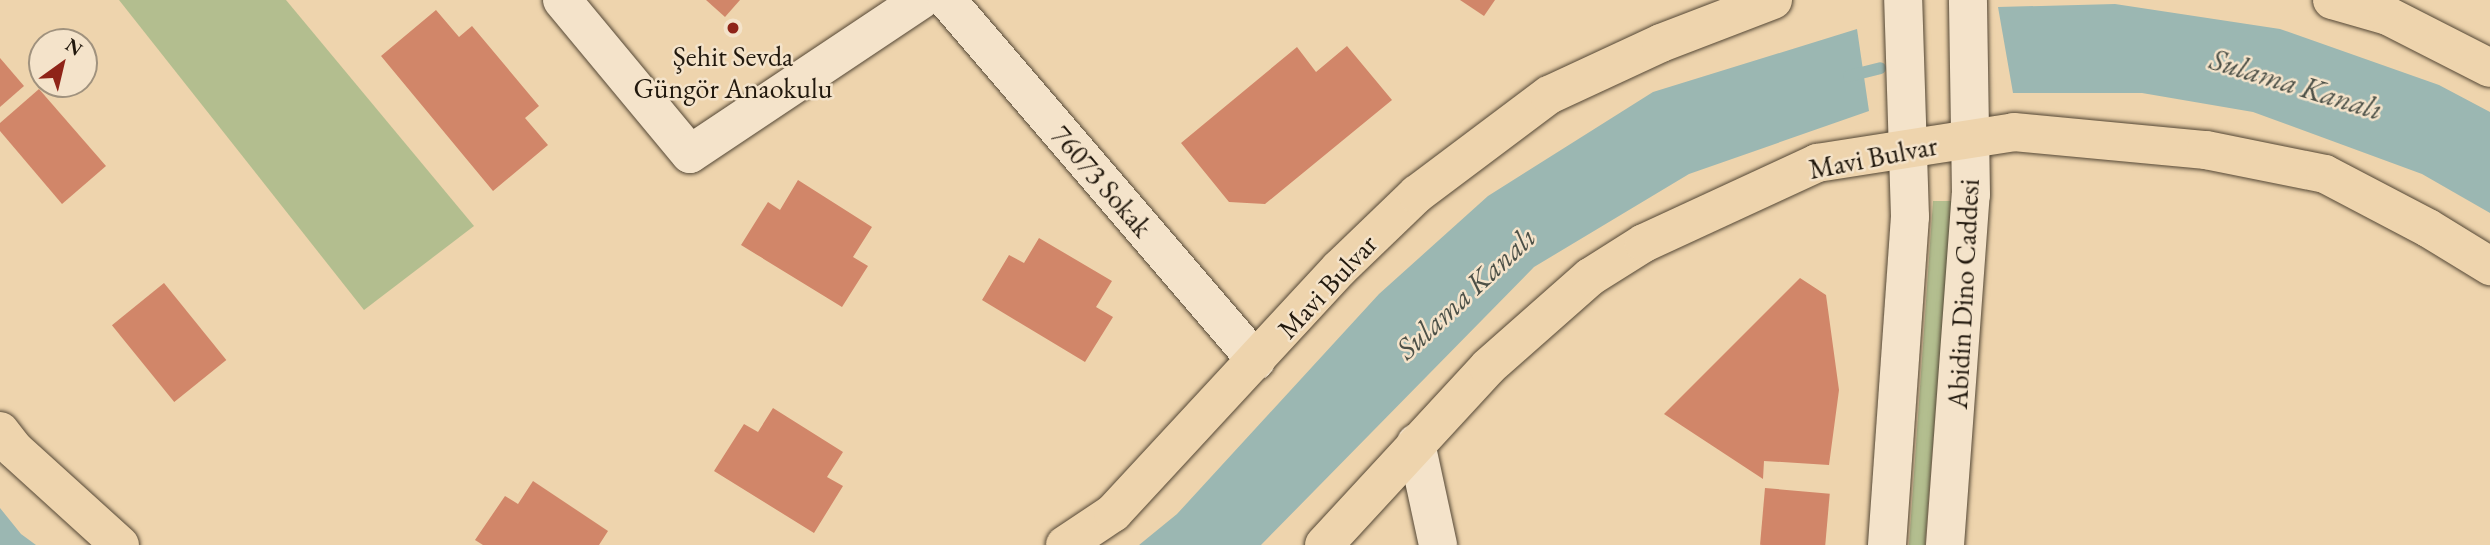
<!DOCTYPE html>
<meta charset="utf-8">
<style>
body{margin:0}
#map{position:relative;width:2490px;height:545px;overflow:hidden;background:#eed4ad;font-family:"EB Garamond",serif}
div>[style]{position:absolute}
.green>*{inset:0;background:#b3be8f}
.water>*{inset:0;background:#9bb7b2}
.stream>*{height:12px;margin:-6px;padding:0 6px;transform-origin:6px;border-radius:6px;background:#9bb7b2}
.building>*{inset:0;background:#d18669;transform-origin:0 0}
.roads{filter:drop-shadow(0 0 2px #544735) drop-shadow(0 0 2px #544735)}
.minor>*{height:38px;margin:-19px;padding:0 19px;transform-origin:19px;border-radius:19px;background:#f4e3ca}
.secondary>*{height:38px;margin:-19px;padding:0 19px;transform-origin:19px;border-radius:19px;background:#f4e3ca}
.primary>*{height:38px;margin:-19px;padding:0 19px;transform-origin:19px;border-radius:19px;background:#eed4ad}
.dots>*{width:19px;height:19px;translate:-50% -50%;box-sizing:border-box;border:4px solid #f4e3ca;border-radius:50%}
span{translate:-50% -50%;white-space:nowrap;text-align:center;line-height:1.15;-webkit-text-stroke:5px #f4e3ca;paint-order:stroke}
.poi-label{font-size:28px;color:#21180d}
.street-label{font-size:28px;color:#21180d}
.water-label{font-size:30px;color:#4c5047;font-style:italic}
.north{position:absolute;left:28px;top:28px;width:70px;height:70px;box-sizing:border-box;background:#f4e3ca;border:2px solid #a0927e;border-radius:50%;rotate:34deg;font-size:19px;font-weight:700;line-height:28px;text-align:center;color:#21180d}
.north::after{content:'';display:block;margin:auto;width:24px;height:32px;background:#8f2418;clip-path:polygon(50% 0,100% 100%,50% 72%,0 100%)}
</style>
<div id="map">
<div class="green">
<div style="clip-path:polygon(119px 0,286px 0,474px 226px,364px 310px)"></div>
<div style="clip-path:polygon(1933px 201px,1952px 201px,1925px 545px,1909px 545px)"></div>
</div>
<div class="water">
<div style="clip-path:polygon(2115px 4px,2280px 29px,2439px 85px,2490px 112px,2490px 213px,2422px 174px,2253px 112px,2142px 93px,2013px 93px,1998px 7px)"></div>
<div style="clip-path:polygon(1857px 29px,1869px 111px,1689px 174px,1534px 267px,1261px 545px,1139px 545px,1177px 514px,1379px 294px,1488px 196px,1653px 92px)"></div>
<div style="clip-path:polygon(0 508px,21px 534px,36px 545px,0 545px)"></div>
</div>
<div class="stream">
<div style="left:1849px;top:76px;width:32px;rotate:-14deg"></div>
</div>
<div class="building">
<div style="clip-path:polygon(706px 0,740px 0,725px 17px)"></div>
<div style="clip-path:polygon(1460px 0,1495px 0,1484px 16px)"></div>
<div style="clip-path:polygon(436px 10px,459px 37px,472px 26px,539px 106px,525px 118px,548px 145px,493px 191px,381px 56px)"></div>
<div style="clip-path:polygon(1347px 46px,1392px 100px,1265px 204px,1229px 202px,1181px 143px,1297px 47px,1316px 72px)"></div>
<div style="clip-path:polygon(0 58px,24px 86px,0 107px)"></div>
<div style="clip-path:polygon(39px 89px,106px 166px,62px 204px,0 131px,0 123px)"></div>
<div style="clip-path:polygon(798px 180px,872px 227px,853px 257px,868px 266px,842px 307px,741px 245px,768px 202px,780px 210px)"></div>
<div style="clip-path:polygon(1039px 238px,1112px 281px,1096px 307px,1113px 317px,1085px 362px,982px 300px,1009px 255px,1024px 263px)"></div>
<div style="clip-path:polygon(1800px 278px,1826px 295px,1839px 390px,1829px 465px,1764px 461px,1763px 479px,1664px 414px)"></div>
<div style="left:164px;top:283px;width:99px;height:67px;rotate:51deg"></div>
<div style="clip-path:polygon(773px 408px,843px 452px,827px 477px,843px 486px,814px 533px,714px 471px,744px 424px,758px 432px)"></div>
<div style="clip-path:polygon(533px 481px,608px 531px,599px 545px,483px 545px,475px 540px,505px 496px,518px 504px)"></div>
<div style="left:1765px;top:488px;width:65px;height:57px;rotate:5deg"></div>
</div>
<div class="roads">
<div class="minor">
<div style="left:562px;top:0;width:200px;rotate:50.3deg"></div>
<div style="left:690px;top:154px;width:278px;rotate:-33.7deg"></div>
<div style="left:947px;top:0;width:475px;rotate:49.4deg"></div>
<div style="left:1416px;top:443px;width:104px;rotate:77.8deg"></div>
</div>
<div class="secondary">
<div style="left:1887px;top:545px;width:329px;rotate:-86deg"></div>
<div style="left:1910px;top:217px;width:217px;rotate:-91.8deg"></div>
<div style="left:1945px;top:545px;width:351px;rotate:-85.8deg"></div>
<div style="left:1971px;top:195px;width:195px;rotate:-90.9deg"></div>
</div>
<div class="primary">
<div style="left:2332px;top:0;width:58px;rotate:15.9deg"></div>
<div style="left:2388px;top:16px;width:114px;rotate:27deg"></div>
<div style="left:0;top:431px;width:23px;rotate:52deg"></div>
<div style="left:14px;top:449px;width:143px;rotate:42.2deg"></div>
<div style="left:1065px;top:545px;width:58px;rotate:-33.7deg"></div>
<div style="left:1113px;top:513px;width:334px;rotate:-47.2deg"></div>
<div style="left:1340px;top:268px;width:107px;rotate:-43.9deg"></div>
<div style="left:1417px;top:194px;width:165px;rotate:-36.9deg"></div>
<div style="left:1549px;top:95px;width:123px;rotate:-24.9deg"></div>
<div style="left:1661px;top:43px;width:120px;rotate:-21deg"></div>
<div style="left:1324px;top:545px;width:242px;rotate:-47.3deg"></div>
<div style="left:1488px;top:367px;width:136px;rotate:-41.4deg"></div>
<div style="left:1590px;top:277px;width:64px;rotate:-32.2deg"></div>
<div style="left:1644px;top:243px;width:191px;rotate:-24.8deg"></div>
<div style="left:1817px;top:163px;width:199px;rotate:-8.9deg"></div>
<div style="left:2014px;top:132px;width:193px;rotate:5.4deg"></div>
<div style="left:2206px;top:150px;width:121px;rotate:11.4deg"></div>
<div style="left:2325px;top:174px;width:116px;rotate:27.7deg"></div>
<div style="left:2428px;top:228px;width:73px;rotate:31.5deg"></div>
</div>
</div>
<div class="dots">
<div style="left:733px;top:28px;background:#8f2418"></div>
</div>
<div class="poi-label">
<span style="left:733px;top:72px">Şehit Sevda<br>Güngör Anaokulu</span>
</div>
<div class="street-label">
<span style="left:1873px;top:157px;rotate:-11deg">Mavi Bulvar</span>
<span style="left:1102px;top:181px;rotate:49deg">76073 Sokak</span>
<span style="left:1327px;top:286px;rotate:-47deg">Mavi Bulvar</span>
<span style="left:1963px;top:294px;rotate:-87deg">Abidin Dino Caddesi</span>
</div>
<div class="water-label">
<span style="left:2296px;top:85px;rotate:17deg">Sulama Kanalı</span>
<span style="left:1466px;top:293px;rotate:-43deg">Sulama Kanalı</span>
</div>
<div class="north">N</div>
</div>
